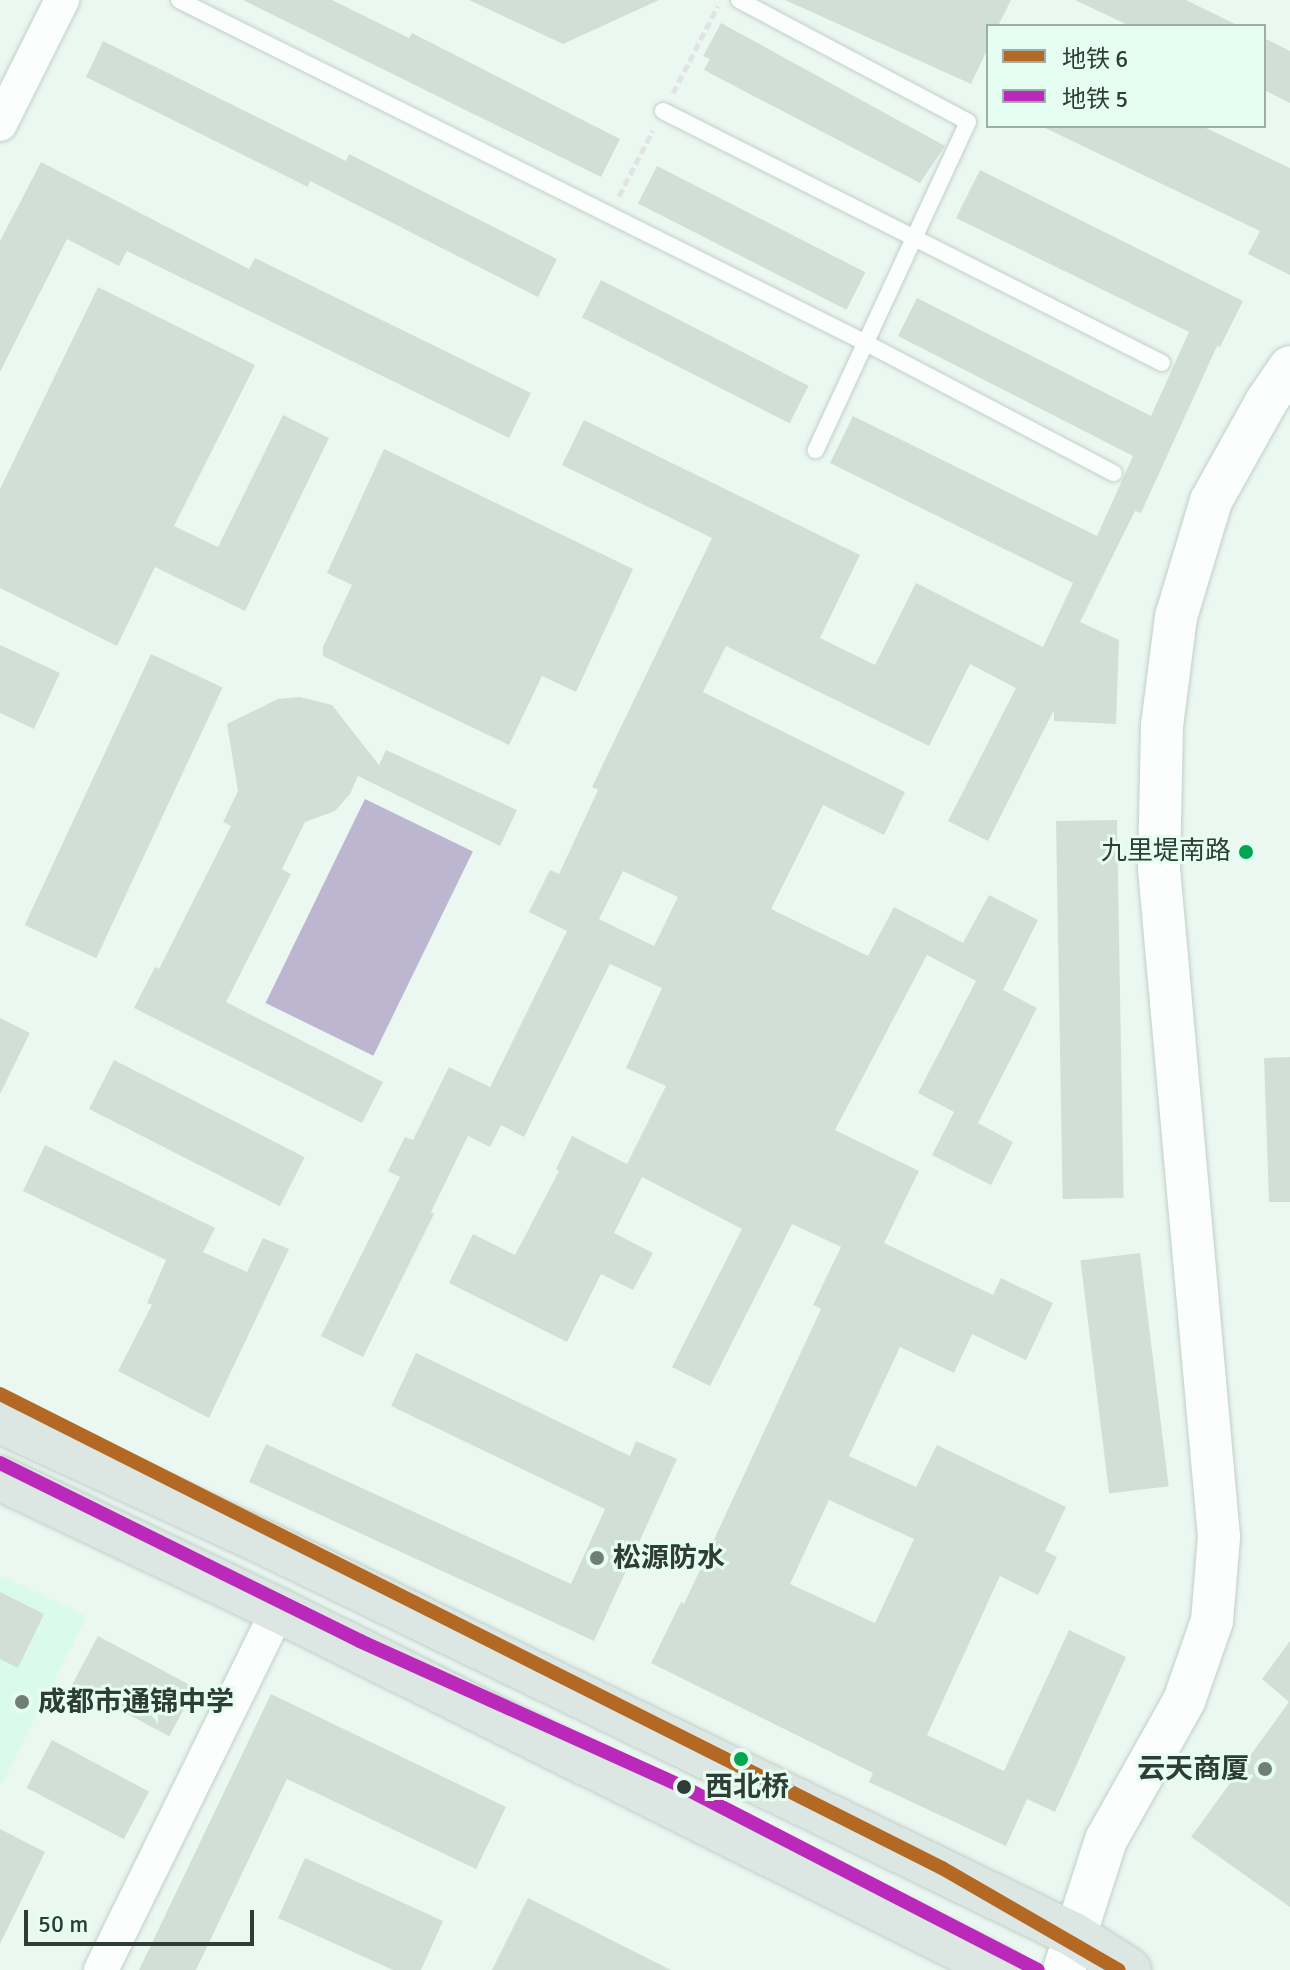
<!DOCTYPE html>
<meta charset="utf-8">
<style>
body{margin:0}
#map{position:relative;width:1290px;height:1970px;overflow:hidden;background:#ebf8f2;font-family:Signika,"Noto Sans SC",sans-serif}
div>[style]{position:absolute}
.built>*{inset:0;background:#dafaeb}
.water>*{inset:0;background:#bcb6d1;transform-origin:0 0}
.building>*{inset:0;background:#d2dfd9;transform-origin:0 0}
.path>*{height:5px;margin-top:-2.5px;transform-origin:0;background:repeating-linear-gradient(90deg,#e1e4e3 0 8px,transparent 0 12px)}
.roads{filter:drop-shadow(0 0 2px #c2cfc9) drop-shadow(0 0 2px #c2cfc9)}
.service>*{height:16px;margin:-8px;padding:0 8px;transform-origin:8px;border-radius:8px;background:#fcfefd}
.minor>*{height:34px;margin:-17px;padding:0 17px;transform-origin:17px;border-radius:17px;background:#fcfefd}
.tertiary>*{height:42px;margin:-21px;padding:0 21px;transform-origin:21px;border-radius:21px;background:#fcfefd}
.primary>*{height:44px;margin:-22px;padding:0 22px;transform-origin:22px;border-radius:22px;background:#dce6e2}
.metro-1>*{height:14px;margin:-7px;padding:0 7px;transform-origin:7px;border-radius:7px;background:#b36924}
.metro-2>*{height:14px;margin:-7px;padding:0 7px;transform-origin:7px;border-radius:7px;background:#bb29bb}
.dots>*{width:22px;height:22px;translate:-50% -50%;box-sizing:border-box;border:4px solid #e6fdf2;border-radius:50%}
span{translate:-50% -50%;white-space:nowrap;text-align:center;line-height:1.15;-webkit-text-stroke:6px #e6fdf2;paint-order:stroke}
.bus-label{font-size:26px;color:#2e3d36}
.right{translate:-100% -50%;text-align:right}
.poi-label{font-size:28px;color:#2e3d36;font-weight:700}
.left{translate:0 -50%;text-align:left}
.stop-label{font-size:28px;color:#2e3d36;font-weight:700}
.legend{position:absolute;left:986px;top:24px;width:280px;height:104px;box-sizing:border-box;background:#e6fdf2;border:2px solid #9cb0a7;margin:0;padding:10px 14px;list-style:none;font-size:24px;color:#2e3d36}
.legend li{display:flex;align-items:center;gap:16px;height:40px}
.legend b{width:40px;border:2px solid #9cb0a7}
.scale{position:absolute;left:24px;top:1910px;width:230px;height:36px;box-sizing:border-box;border:4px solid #2e3d36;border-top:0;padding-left:10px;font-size:24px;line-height:28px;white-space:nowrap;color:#2e3d36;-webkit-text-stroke:6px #e6fdf2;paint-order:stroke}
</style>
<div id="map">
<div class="built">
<div style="clip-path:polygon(0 1575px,87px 1616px,0 1787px)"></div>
</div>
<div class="water">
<div style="left:365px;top:799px;width:120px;height:227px;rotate:26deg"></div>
</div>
<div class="building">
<div style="clip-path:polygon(243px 0,332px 0,409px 38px,412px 33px,620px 139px,601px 177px)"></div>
<div style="clip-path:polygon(469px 0,659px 0,563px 44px)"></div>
<div style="clip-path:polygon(785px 0,1011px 0,998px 26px,988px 26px,988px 48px,971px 84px)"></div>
<div style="clip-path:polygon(1075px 0,1186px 0,1239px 26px,1130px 26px)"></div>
<div style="clip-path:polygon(721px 23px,945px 146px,920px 183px,704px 70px,710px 59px,703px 56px)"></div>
<div style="clip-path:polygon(1264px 38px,1290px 51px,1290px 103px,1264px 90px)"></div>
<div style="clip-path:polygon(103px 41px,346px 161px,349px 154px,557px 259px,538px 297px,310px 181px,308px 187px,86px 77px)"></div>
<div style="clip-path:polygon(1041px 126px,1202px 126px,1290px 168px,1290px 275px,1248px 254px,1260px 231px)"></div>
<div style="clip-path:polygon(41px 162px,249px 269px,255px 258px,531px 393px,509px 438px,127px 251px,119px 266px,67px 239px,0 372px,0 241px)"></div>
<div style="left:657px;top:166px;width:234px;height:42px;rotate:27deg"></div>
<div style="clip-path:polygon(evenodd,980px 170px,1243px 301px,1220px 347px,1217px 346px,1141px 513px,1135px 511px,1080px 622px,1119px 640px,1116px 724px,1054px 721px,1054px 710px,988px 841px,948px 821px,1016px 688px,970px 664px,929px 746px,726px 646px,703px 692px,905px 792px,884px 835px,823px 805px,771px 909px,868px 956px,894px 907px,963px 943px,989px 895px,1038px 920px,1003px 990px,1037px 1008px,978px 1123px,1013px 1142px,991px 1185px,932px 1155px,954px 1112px,918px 1093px,976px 981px,927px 955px,835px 1130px,919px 1171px,884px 1243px,993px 1295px,1001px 1278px,1053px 1303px,1026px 1360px,972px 1334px,954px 1373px,900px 1347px,849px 1456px,916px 1487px,937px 1445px,1066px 1507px,1045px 1551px,1057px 1557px,1038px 1595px,1000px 1576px,927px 1735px,1004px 1771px,1069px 1630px,1126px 1657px,1055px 1812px,1027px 1799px,1006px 1846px,869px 1782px,873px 1773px,651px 1663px,681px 1602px,684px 1604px,821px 1309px,813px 1305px,841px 1247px,792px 1224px,710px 1386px,672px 1367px,742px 1229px,642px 1177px,614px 1233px,653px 1253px,633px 1290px,601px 1274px,567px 1342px,449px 1283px,473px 1234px,515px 1255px,559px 1171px,556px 1169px,572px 1136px,627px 1164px,666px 1086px,626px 1068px,662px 988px,610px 964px,524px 1137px,501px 1125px,490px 1147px,468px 1136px,431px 1212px,434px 1214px,363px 1357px,321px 1336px,400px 1177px,388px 1171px,405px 1137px,413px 1140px,449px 1067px,490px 1087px,567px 931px,529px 912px,550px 870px,559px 874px,598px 790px,592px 787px,712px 538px,562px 465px,584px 420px,860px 555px,820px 638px,875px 665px,916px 583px,1043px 647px,1073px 583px,830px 463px,853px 416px,1097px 536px,1133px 456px,898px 336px,917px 298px,1151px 416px,1189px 332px,956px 218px,980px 170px,623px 871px,678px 897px,654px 946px,599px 919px,623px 871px,980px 170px,829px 1500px,914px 1539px,875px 1623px,790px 1584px,829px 1500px)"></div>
<div style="left:601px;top:280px;width:233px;height:42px;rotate:27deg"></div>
<div style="clip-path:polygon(98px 287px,255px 365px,174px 526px,218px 547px,283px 415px,329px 438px,245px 611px,155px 567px,117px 646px,0 588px,0 489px)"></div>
<div style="clip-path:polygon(384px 449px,633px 569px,576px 692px,542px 676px,509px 745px,323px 656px,323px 647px,352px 585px,327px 573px)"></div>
<div style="clip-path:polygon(0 645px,60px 673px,34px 729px,0 713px)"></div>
<div style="left:151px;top:654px;width:79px;height:299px;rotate:25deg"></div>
<div style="clip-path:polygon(300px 697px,332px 705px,379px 765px,386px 750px,517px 810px,500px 846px,358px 776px,350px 794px,335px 811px,305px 822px,282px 869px,291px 874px,226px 1002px,383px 1082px,362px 1123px,134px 1008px,155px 967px,159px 969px,231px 826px,223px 822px,238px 791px,227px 724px,278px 699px)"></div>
<div style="left:1117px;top:820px;width:378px;height:61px;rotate:89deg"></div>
<div style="clip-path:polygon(0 1018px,30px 1033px,0 1094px)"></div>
<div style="clip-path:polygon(1290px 1057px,1290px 1202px,1269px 1202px,1264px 1058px)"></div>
<div style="left:114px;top:1060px;width:214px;height:55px;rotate:27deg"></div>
<div style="clip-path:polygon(45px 1145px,215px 1228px,203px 1252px,247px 1272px,263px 1238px,289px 1249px,209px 1418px,118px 1371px,152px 1305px,147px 1303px,166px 1260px,23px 1191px)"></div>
<div style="left:1140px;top:1253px;width:235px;height:60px;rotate:83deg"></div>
<div style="clip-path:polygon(416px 1353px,630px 1456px,636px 1441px,677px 1459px,594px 1641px,249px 1482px,266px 1444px,571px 1584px,605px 1509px,391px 1406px)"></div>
<div style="clip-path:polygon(0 1592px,44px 1614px,18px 1668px,0 1659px)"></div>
<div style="left:98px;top:1636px;width:110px;height:55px;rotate:28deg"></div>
<div style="clip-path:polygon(1290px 1641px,1290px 1907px,1191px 1837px,1289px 1702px,1262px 1679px)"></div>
<div style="clip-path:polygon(271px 1694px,506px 1807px,476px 1869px,287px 1779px,196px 1970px,139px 1970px)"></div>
<div style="left:52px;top:1740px;width:110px;height:54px;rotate:28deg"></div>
<div style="clip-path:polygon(0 1829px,45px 1852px,0 1944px)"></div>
<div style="clip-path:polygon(305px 1858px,443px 1921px,421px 1970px,393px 1970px,278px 1918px)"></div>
<div style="clip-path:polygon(528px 1898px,671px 1970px,492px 1970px)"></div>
</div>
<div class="path">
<div style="left:673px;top:93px;width:98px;rotate:-62.7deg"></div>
<div style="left:619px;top:196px;width:74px;rotate:-62.7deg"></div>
</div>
<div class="roads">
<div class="service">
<div style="left:179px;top:0;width:766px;rotate:26.53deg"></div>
<div style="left:864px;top:342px;width:282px;rotate:27.7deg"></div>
<div style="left:739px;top:0;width:259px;rotate:28deg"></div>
<div style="left:968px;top:122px;width:362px;rotate:114.9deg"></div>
<div style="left:663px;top:111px;width:559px;rotate:26.79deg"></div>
</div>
<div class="minor">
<div style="left:0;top:124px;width:139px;rotate:-63.4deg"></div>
<div style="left:101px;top:1970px;width:401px;rotate:-63.8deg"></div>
</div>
<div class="tertiary">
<div style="left:1064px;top:1970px;width:137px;rotate:-72.1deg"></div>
<div style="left:1106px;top:1840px;width:159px;rotate:-60.7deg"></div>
<div style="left:1184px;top:1701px;width:85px;rotate:-70.7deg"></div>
<div style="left:1212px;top:1621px;width:84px;rotate:-85.2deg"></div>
<div style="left:1219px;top:1537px;width:671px;rotate:-95.13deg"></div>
<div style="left:1159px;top:869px;width:143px;rotate:-88.8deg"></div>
<div style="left:1162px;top:726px;width:110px;rotate:-82.7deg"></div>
<div style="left:1176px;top:617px;width:121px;rotate:-73.2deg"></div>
<div style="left:1211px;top:501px;width:113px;rotate:-60.9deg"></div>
<div style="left:1266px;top:402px;width:42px;rotate:-55.6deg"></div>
</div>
<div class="primary">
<div style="left:0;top:1421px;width:296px;rotate:24.7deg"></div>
<div style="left:269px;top:1545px;width:894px;rotate:25.85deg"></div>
<div style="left:1074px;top:1935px;width:65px;rotate:32.5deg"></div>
<div style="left:0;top:1478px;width:308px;rotate:25.4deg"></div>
<div style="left:278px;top:1610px;width:809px;rotate:26.44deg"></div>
</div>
</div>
<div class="metro-1">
<div style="left:0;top:1394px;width:1055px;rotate:26.71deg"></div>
<div style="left:942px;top:1868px;width:204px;rotate:30deg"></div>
</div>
<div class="metro-2">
<div style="left:0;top:1463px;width:402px;rotate:26.3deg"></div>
<div style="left:360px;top:1641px;width:357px;rotate:24.3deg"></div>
<div style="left:685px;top:1788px;width:397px;rotate:27.3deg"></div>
</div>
<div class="dots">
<div style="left:1246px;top:852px;background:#00a651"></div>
<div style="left:597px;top:1558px;background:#707e78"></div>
<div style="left:22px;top:1702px;background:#707e78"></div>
<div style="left:741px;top:1759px;background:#00a651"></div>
<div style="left:1265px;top:1769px;background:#707e78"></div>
<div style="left:684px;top:1787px;background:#2e3d36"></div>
</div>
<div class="bus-label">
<span class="right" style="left:1231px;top:852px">九里堤南路</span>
</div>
<div class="poi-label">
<span class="left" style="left:613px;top:1558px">松源防水</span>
<span class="left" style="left:38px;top:1702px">成都市通锦中学</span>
<span class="right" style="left:1249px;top:1769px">云天商厦</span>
</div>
<div class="stop-label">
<span class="left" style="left:705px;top:1787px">西北桥</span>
</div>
<ul class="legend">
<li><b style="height:10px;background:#b36924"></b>地铁 6</li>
<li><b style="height:10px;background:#bb29bb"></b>地铁 5</li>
</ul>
<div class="scale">50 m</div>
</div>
